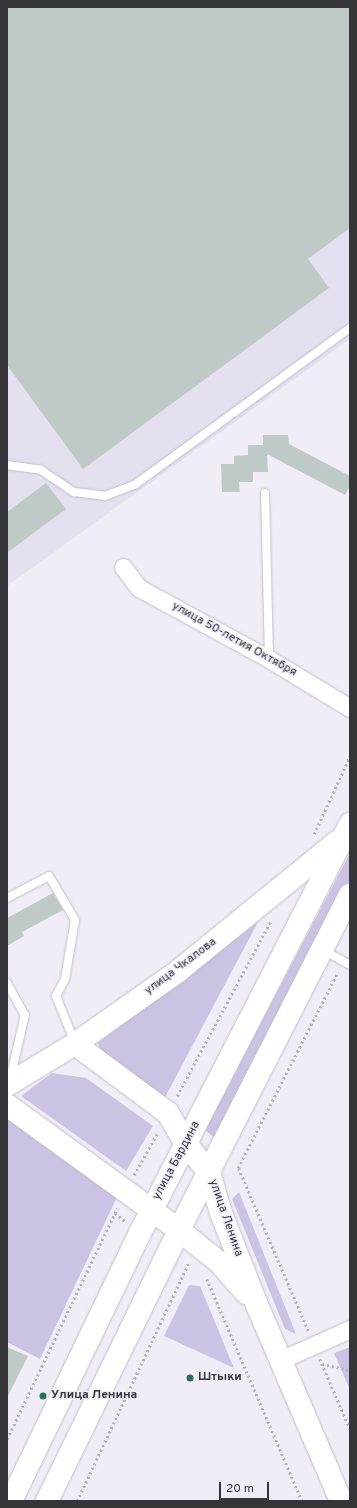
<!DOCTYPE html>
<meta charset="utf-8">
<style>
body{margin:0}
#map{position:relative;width:357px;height:1508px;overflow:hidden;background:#f0edf7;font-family:Overpass,sans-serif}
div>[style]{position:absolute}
.built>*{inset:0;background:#e4e0f0}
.green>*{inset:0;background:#ccc2e3}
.building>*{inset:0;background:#bfcac6}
.path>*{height:2.5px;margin-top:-1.25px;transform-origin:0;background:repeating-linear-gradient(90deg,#b4b2ba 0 2px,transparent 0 5px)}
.roads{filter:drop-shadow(0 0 1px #c2bfc8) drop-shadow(0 0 1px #c2bfc8)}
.lane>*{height:8px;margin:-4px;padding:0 4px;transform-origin:4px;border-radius:4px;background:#fff}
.street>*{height:17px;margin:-8.5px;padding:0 8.5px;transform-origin:8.5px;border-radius:8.5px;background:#fff}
.secondary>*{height:22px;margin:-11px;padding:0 11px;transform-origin:11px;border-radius:11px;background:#fff}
.dots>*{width:11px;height:11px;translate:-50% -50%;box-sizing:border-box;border:2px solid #f0edf7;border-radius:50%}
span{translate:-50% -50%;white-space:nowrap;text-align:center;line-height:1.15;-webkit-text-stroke:3px #f0edf7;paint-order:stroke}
.street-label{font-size:12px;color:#353438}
.poi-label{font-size:12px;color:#353438;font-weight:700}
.left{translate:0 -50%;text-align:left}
.frame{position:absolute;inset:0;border:8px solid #353438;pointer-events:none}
.scale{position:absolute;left:219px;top:1482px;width:50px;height:18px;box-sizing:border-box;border:2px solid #353438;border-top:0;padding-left:5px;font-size:12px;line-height:14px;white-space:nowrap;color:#353438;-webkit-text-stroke:3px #f0edf7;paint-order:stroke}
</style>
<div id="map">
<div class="built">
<div style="clip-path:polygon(7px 7px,350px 7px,350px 339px,7px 586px)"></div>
</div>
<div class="green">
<div style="clip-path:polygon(350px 853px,350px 880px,216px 1139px,205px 1130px)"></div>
<div style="clip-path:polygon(258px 922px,162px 1103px,104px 1062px,98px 1043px)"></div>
<div style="clip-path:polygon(52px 1073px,86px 1078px,153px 1126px,126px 1171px,21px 1096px)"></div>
<div style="clip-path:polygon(7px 1112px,119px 1193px,40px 1359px,7px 1342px)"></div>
<div style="clip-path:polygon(239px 1192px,296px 1334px,285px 1329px,232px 1199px)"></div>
<div style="clip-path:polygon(189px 1285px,200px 1286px,234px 1368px,164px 1336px)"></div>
<div style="clip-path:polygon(350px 1347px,350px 1390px,334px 1353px)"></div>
</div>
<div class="building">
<div style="clip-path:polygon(7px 7px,350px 7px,350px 228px,308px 259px,329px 288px,83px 469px,7px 365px)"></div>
<div style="clip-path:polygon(263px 435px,288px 435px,289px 444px,350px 476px,350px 486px,345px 495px,267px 454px,268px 472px,253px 472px,253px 482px,239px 482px,240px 492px,222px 492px,221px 464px,234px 464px,234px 456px,248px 455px,248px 445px,263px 445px)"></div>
<div style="clip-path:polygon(46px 483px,66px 509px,7px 553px,7px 512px)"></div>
<div style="clip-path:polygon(53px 893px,63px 910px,22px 932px,24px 936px,7px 946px,7px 918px)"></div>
<div style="clip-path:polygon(7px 1347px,28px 1356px,7px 1398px)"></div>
</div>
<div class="path">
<div style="left:314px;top:834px;width:86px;rotate:-65.2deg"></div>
<div style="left:177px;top:1096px;width:199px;rotate:-61.8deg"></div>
<div style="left:134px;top:1175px;width:49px;rotate:-60.8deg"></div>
<div style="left:115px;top:1213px;width:14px;rotate:39deg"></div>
<div style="left:207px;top:1279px;width:241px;rotate:66.8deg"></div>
<div style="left:308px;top:1331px;width:177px;rotate:-113.2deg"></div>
<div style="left:238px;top:1168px;width:220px;rotate:-63deg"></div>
<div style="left:320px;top:1359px;width:76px;rotate:66.8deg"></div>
<div style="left:322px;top:1364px;width:29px;rotate:12deg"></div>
<div style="left:7px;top:1439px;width:256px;rotate:-64.5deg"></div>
<div style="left:77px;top:1501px;width:262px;rotate:-64.9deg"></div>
</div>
<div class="roads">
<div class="lane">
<div style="left:7px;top:465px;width:34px;rotate:8deg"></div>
<div style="left:41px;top:470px;width:40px;rotate:34deg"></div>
<div style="left:74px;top:492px;width:31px;rotate:7deg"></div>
<div style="left:105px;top:496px;width:33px;rotate:-21deg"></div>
<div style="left:136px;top:484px;width:265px;rotate:-36.1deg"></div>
<div style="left:265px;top:493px;width:166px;rotate:88.6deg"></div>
<div style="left:7px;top:898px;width:47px;rotate:-27.6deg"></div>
<div style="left:49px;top:876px;width:51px;rotate:59.4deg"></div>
<div style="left:75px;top:920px;width:60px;rotate:99.6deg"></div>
<div style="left:65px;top:979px;width:19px;rotate:118deg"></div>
<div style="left:56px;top:996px;width:51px;rotate:68deg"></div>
<div style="left:323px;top:950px;width:31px;rotate:29deg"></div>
<div style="left:7px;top:983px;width:37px;rotate:61deg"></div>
<div style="left:25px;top:1015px;width:66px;rotate:103.2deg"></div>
</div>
<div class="street">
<div style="left:123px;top:567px;width:26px;rotate:53deg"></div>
<div style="left:139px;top:588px;width:148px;rotate:28.6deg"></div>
<div style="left:269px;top:659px;width:95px;rotate:31.2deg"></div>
<div style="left:280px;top:1360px;width:77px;rotate:-23.9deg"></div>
</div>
<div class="secondary">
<div style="left:75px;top:1044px;width:116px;rotate:36.6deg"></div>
<div style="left:168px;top:1113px;width:36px;rotate:60deg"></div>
<div style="left:186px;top:1144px;width:36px;rotate:51deg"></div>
<div style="left:209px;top:1172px;width:43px;rotate:73.7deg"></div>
<div style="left:221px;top:1213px;width:99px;rotate:68.6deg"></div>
<div style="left:257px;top:1305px;width:213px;rotate:66.8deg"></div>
<div style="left:7px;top:1085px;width:79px;rotate:-31.1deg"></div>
<div style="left:75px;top:1044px;width:125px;rotate:-35.2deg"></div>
<div style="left:177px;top:972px;width:206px;rotate:-39.1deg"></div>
<div style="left:7px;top:1105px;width:213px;rotate:36deg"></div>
<div style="left:179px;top:1230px;width:53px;rotate:38.8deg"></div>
<div style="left:220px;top:1263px;width:40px;rotate:49deg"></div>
<div style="left:11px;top:1501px;width:297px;rotate:-64.3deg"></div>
<div style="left:140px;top:1233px;width:460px;rotate:-62.8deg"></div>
<div style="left:47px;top:1501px;width:301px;rotate:-64deg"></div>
<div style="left:179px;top:1230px;width:376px;rotate:-63deg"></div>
</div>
</div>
<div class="dots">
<div style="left:190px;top:1378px;background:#2d6c59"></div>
<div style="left:43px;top:1396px;background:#2d6c59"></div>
</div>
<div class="street-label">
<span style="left:234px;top:640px;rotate:29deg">улица 50-летия Октября</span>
<span style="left:181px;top:967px;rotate:-37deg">улица Чкалова</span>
<span style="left:177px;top:1161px;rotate:-62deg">улица Бардина</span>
<span style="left:225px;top:1218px;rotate:71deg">улица Ленина</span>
</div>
<div class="poi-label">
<span class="left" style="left:198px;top:1378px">Штыки</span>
<span class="left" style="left:51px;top:1396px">Улица Ленина</span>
</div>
<div class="frame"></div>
<div class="scale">20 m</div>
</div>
